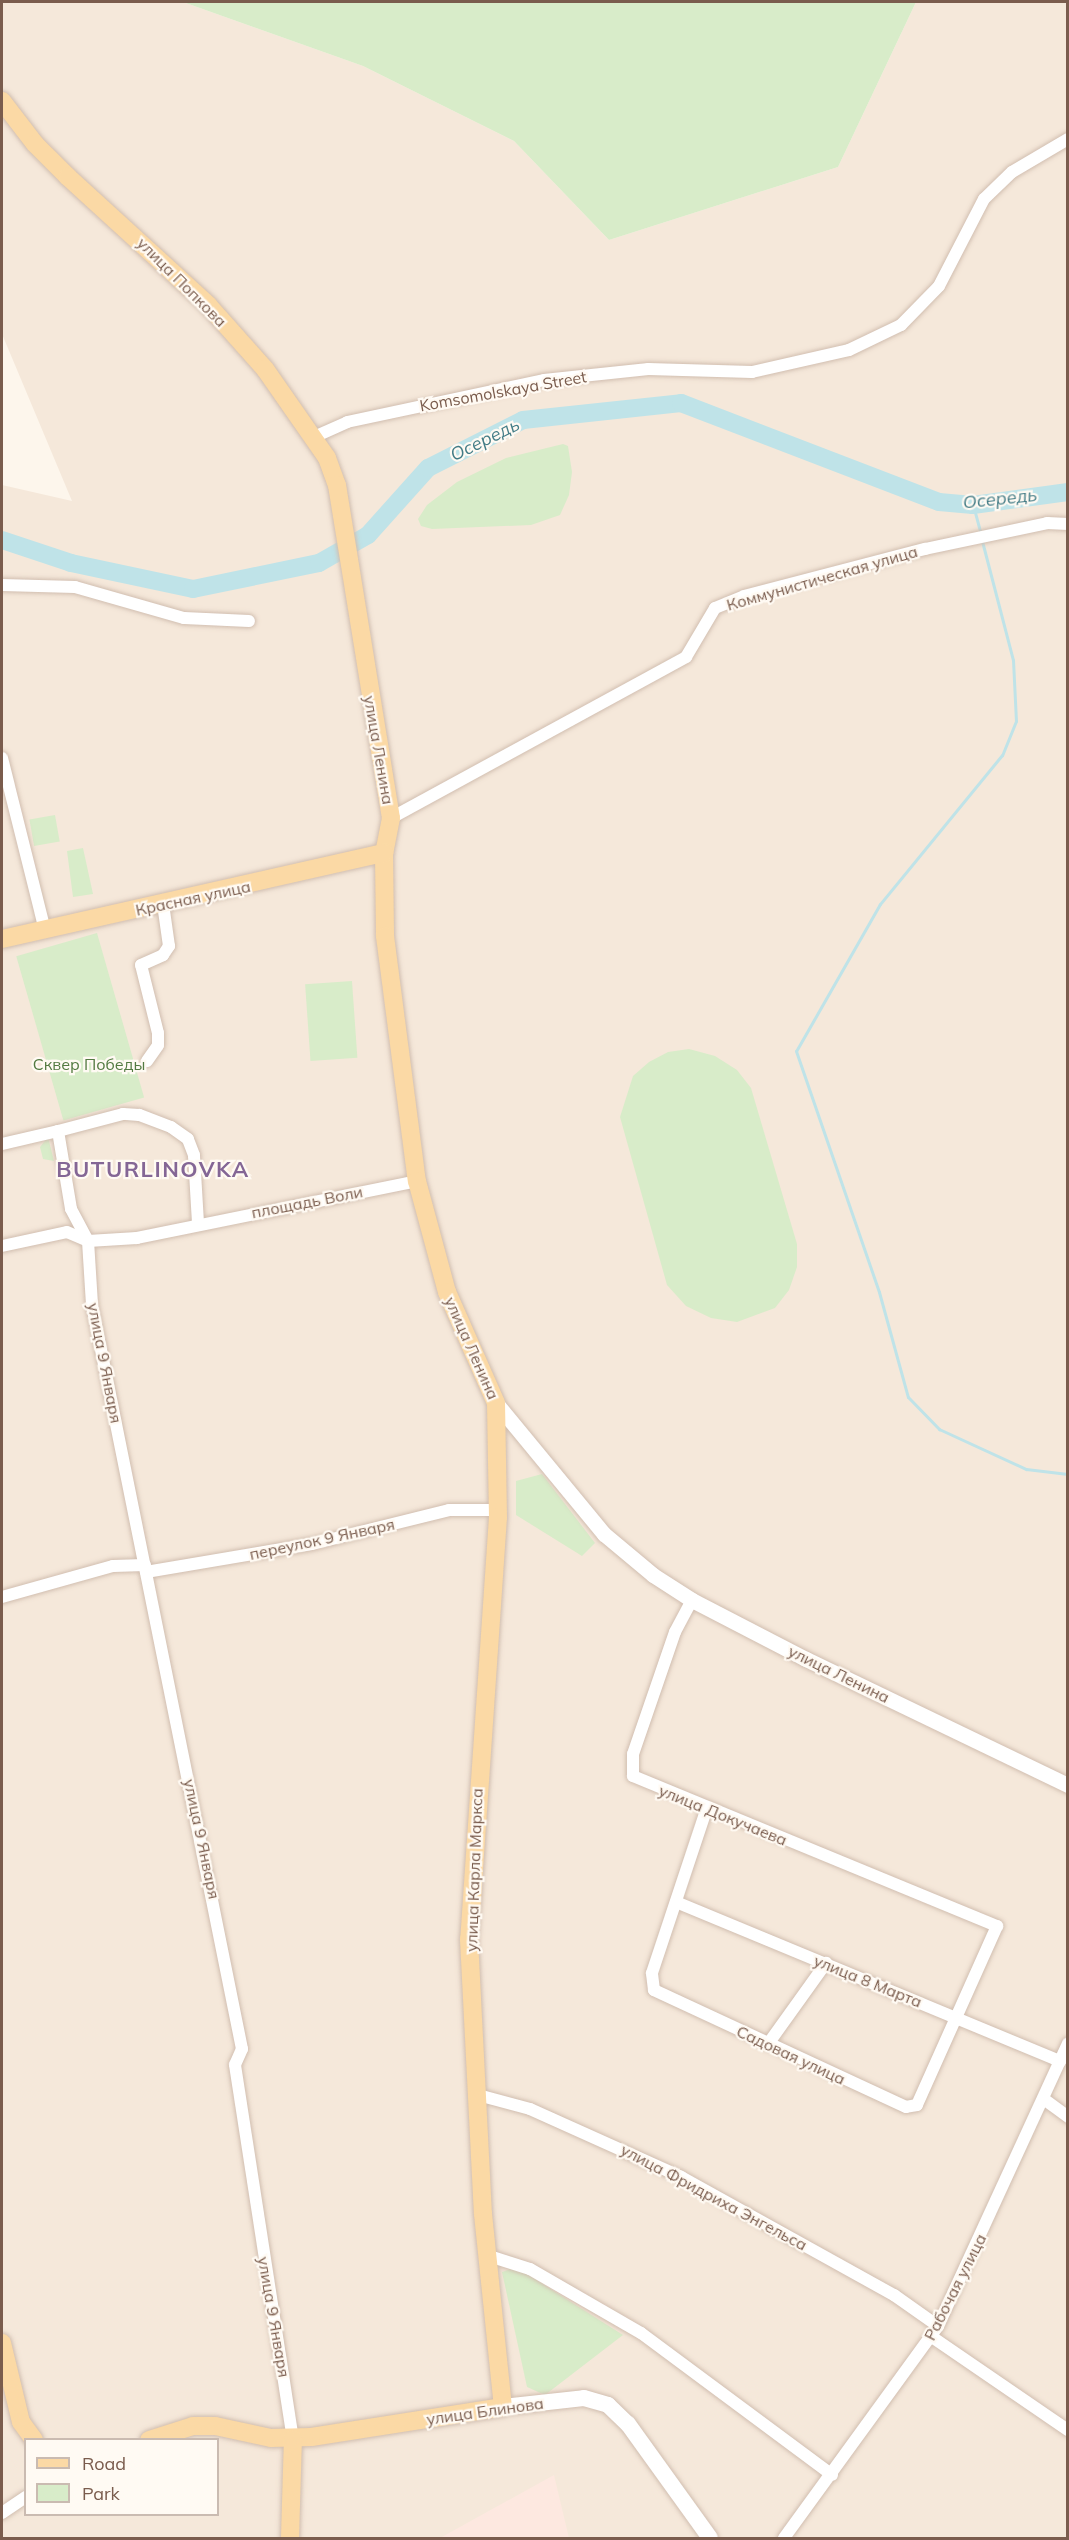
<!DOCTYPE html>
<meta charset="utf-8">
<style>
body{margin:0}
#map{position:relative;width:1069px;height:2540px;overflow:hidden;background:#fdf6ec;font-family:Mulish,sans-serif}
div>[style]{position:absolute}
.residential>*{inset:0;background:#f5e8da}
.commercial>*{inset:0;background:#fde8e0}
.green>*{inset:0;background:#d8ecc9;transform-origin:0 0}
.stream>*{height:3px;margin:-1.5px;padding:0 1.5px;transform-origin:1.5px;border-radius:1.5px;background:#bfe3e8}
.river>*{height:18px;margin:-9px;padding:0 9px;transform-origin:9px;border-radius:9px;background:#bfe3e8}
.roads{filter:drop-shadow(0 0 2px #d1beb0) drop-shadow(0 0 2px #d1beb0)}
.minor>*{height:12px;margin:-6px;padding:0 6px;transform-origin:6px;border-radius:6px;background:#fff}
.tertiary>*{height:15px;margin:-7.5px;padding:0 7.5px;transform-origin:7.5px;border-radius:7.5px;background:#fff}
.secondary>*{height:16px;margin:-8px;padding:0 8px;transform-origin:8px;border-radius:8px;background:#fff}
.primary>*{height:18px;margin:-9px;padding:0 9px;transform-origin:9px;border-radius:9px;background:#fbd9a5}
span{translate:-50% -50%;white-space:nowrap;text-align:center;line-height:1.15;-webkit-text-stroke:4.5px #fffaf3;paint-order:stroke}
.street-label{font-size:16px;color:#7a5c4d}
.park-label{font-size:16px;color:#537a41}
.water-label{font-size:18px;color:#437c86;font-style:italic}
.district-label{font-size:22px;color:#846695;font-weight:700;letter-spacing:1.5px}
.frame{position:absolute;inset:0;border:3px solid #7a5c4d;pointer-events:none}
.legend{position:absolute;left:24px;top:2438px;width:195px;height:78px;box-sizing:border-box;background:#fffaf3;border:2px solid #cabbb1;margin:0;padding:8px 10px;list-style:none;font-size:18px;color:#7a5c4d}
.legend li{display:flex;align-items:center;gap:12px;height:30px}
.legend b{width:30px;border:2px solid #cabbb1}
</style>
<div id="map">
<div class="residential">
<div style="clip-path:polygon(evenodd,2px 2px,183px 2px,363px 66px,514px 141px,609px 240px,838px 167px,916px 2px,1067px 2px,1067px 2538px,2px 2538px,2px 485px,72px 501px,2px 334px,2px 2px,26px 2440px,218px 2440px,218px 2514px,26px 2514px,26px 2440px)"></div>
</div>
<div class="commercial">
<div style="clip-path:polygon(554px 2475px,569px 2538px,440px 2538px)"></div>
</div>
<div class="green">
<div style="clip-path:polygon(183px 2px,916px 2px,838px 167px,609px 240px,514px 141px,363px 66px)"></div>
<div style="clip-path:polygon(563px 444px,568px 446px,572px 472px,569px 495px,560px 515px,531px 525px,432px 529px,421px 526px,418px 519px,427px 505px,457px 482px,506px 458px)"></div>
<div style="left:55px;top:815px;width:27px;height:26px;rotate:80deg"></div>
<div style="clip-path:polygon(83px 848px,93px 894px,73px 897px,67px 851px)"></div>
<div style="left:97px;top:933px;width:171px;height:84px;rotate:74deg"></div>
<div style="left:352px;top:981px;width:77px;height:47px;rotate:86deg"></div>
<div style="clip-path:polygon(689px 1049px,715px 1056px,737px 1070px,751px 1088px,797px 1244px,797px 1267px,789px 1290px,775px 1308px,737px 1322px,711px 1318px,686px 1306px,667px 1285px,620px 1117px,633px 1076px,649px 1062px,668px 1052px)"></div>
<div style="clip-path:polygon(48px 1137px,54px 1161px,43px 1159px,40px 1147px)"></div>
<div style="clip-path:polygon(542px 1474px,595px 1543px,582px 1556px,516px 1515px,516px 1481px)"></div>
<div style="clip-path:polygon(516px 2267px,623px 2335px,545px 2395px,527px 2387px,502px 2272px)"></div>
</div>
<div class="stream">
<div style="left:973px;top:505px;width:30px;rotate:75deg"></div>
<div style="left:982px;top:541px;width:123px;rotate:75.4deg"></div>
<div style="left:1013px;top:660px;width:61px;rotate:87.2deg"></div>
<div style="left:1016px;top:721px;width:37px;rotate:112deg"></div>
<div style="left:1002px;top:755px;width:193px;rotate:129.3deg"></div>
<div style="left:880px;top:904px;width:169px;rotate:119.7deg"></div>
<div style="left:796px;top:1051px;width:255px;rotate:71deg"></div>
<div style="left:879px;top:1292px;width:109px;rotate:74.6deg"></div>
<div style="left:908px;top:1397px;width:45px;rotate:45.9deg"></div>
<div style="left:939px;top:1429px;width:96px;rotate:24.7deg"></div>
<div style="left:1026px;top:1469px;width:42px;rotate:6.8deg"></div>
</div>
<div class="river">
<div style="left:2px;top:540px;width:73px;rotate:18.4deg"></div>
<div style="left:71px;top:563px;width:125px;rotate:12deg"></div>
<div style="left:193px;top:589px;width:129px;rotate:-11.7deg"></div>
<div style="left:319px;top:563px;width:56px;rotate:-29.7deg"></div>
<div style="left:368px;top:535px;width:90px;rotate:-48.2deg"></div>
<div style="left:428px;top:468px;width:106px;rotate:-26.8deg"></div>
<div style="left:523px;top:420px;width:159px;rotate:-6.1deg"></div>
<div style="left:681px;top:403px;width:276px;rotate:21deg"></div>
<div style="left:939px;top:502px;width:34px;rotate:5deg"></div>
<div style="left:973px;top:505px;width:96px;rotate:-7.8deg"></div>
</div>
<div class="roads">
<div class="minor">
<div style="left:314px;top:437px;width:36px;rotate:-24deg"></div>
<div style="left:347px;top:422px;width:201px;rotate:-12deg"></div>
<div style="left:544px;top:380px;width:105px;rotate:-6deg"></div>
<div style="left:648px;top:369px;width:104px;rotate:1.7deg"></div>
<div style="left:752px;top:372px;width:99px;rotate:-12.8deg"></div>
<div style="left:849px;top:350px;width:58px;rotate:-25.7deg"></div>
<div style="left:901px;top:325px;width:54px;rotate:-45.7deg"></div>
<div style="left:939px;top:286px;width:98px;rotate:-62.7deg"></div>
<div style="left:984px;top:199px;width:39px;rotate:-44deg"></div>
<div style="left:1012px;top:172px;width:65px;rotate:-30.5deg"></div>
<div style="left:2px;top:585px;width:73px;rotate:1.6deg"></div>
<div style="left:75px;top:587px;width:113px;rotate:15.9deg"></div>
<div style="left:184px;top:618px;width:65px;rotate:2.6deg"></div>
<div style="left:2px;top:758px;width:174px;rotate:76deg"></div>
<div style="left:391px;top:818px;width:336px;rotate:-28.6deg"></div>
<div style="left:686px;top:657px;width:57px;rotate:-59.4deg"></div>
<div style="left:715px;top:608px;width:31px;rotate:-22deg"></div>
<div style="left:744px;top:596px;width:187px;rotate:-14.6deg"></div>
<div style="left:925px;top:549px;width:125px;rotate:-12deg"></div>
<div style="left:1047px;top:523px;width:21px;rotate:3deg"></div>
<div style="left:147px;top:1061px;width:19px;rotate:-55deg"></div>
<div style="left:158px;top:1045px;width:12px;rotate:-90deg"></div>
<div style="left:158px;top:1033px;width:70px;rotate:-104deg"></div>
<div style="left:141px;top:965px;width:24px;rotate:-24deg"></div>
<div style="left:163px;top:955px;width:11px;rotate:-56deg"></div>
<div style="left:169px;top:946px;width:42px;rotate:-98.1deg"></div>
<div style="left:2px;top:1144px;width:57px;rotate:-13.1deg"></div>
<div style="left:198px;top:1223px;width:68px;rotate:-93.4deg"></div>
<div style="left:194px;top:1155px;width:17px;rotate:-111deg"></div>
<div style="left:188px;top:1139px;width:21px;rotate:-145deg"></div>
<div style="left:171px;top:1127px;width:34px;rotate:-159deg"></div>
<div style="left:139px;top:1115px;width:16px;rotate:-176deg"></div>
<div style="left:123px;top:1114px;width:67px;rotate:165.3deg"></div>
<div style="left:58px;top:1131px;width:79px;rotate:80.5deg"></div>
<div style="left:71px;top:1209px;width:36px;rotate:62deg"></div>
<div style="left:88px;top:1241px;width:64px;rotate:86.4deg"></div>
<div style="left:92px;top:1305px;width:759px;rotate:78.6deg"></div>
<div style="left:242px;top:2049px;width:17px;rotate:114deg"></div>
<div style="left:235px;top:2065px;width:378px;rotate:81.2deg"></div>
<div style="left:2px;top:1246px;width:66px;rotate:-12.2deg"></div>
<div style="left:67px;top:1232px;width:23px;rotate:23deg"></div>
<div style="left:88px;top:1241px;width:49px;rotate:-3.5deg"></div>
<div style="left:137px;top:1238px;width:286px;rotate:-11.5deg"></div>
<div style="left:146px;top:1572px;width:168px;rotate:-9.6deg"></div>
<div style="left:312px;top:1544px;width:141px;rotate:-13.9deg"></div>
<div style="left:449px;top:1510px;width:49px"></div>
<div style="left:2px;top:1597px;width:115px;rotate:-15.6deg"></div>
<div style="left:113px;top:1566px;width:32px;rotate:-2deg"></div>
<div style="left:692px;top:1600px;width:36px;rotate:118deg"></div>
<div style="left:675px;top:1632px;width:129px;rotate:109deg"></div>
<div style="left:633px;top:1754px;width:22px;rotate:90deg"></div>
<div style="left:633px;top:1776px;width:394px;rotate:22.4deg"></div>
<div style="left:997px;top:1926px;width:196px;rotate:114.1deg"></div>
<div style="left:917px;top:2105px;width:11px;rotate:170deg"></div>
<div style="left:906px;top:2107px;width:278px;rotate:-155.1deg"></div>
<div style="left:654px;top:1990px;width:17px;rotate:-97deg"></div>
<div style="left:652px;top:1973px;width:174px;rotate:-71.6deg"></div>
<div style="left:676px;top:1902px;width:416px;rotate:22.5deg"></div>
<div style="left:768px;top:2044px;width:100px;rotate:-54.4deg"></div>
<div style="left:478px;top:2095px;width:54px;rotate:15.1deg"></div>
<div style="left:530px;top:2109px;width:166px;rotate:24.2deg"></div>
<div style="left:681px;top:2177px;width:244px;rotate:29deg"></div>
<div style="left:894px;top:2295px;width:54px;rotate:35.2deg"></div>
<div style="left:1045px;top:2100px;width:29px;rotate:36deg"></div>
<div style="left:486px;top:2255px;width:46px;rotate:17.7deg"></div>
<div style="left:530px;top:2269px;width:128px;rotate:30deg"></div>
<div style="left:641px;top:2333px;width:238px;rotate:36.6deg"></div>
<div style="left:932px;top:2337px;width:165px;rotate:34.4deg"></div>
<div style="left:2px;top:2513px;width:29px;rotate:-34deg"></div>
<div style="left:784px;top:2538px;width:262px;rotate:-54deg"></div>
<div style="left:938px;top:2326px;width:311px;rotate:-65.3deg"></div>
</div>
<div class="tertiary">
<div style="left:496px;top:1403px;width:170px;rotate:50.5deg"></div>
<div style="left:604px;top:1534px;width:64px;rotate:39.9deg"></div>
<div style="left:653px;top:1575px;width:46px;rotate:32.7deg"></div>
<div style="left:692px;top:1600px;width:128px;rotate:27.4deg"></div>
<div style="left:806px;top:1659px;width:291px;rotate:25.7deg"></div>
</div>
<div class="secondary">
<div style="left:503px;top:2407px;width:81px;rotate:-6.3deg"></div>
<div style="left:584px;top:2398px;width:25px;rotate:16deg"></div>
<div style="left:608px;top:2405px;width:28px;rotate:44deg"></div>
<div style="left:628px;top:2424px;width:140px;rotate:54.3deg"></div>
</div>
<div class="primary">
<div style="left:2px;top:101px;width:54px;rotate:52.5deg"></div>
<div style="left:35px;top:144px;width:47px;rotate:45deg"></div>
<div style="left:68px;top:177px;width:190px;rotate:42.4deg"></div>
<div style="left:208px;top:305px;width:86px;rotate:48.3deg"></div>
<div style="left:265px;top:369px;width:108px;rotate:55.1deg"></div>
<div style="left:327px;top:458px;width:29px;rotate:70deg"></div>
<div style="left:337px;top:485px;width:337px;rotate:80.8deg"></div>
<div style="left:391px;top:818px;width:36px;rotate:101deg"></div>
<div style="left:384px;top:853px;width:83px;rotate:89.3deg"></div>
<div style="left:385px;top:936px;width:247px;rotate:82.6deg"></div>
<div style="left:417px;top:1181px;width:115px;rotate:74.9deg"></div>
<div style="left:447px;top:1292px;width:121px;rotate:66.2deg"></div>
<div style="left:496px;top:1403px;width:114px;rotate:89deg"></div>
<div style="left:498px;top:1517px;width:423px;rotate:93.9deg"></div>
<div style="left:469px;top:1939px;width:275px;rotate:87.1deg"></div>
<div style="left:483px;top:2214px;width:194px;rotate:84.1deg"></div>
<div style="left:503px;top:2407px;width:194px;rotate:171.1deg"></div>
<div style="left:311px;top:2437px;width:40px;rotate:178.6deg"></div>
<div style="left:271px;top:2438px;width:57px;rotate:-167.9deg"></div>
<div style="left:215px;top:2426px;width:22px;rotate:180deg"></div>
<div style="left:193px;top:2426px;width:46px;rotate:162.3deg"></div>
<div style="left:2px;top:939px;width:392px;rotate:-12.7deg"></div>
<div style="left:2px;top:2343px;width:81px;rotate:76.5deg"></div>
<div style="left:21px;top:2422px;width:22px;rotate:54deg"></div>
<div style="left:290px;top:2538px;width:99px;rotate:-88.3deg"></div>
</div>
</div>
<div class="street-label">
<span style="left:182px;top:282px;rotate:45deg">улица Попкова</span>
<span style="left:503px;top:391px;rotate:-10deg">Komsomolskaya Street</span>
<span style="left:822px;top:578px;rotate:-16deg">Коммунистическая улица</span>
<span style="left:379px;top:750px;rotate:80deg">улица Ленина</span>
<span style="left:193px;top:898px;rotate:-12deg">Красная улица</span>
<span style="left:307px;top:1202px;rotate:-11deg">площадь Воли</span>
<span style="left:472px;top:1348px;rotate:66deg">улица Ленина</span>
<span style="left:105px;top:1363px;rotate:79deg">улица 9 Января</span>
<span style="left:322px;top:1539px;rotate:-12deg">переулок 9 Января</span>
<span style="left:839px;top:1674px;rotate:26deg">улица Ленина</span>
<span style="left:723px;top:1815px;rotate:22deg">улица Докучаева</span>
<span style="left:202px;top:1839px;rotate:78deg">улица 9 Января</span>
<span style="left:474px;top:1870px;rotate:-88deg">улица Карла Маркса</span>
<span style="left:868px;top:1981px;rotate:22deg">улица 8 Марта</span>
<span style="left:791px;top:2055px;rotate:25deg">Садовая улица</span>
<span style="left:714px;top:2197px;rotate:28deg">улица Фридриха Энгельса</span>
<span style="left:955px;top:2287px;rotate:-63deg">Рабочая улица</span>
<span style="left:274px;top:2317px;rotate:80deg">улица 9 Января</span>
<span style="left:485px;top:2411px;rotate:-8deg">улица Блинова</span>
</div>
<div class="park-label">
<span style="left:89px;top:1064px">Сквер Победы</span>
</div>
<div class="water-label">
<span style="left:485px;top:440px;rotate:-26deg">Осередь</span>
<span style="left:1000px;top:499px;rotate:-6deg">Осередь</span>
</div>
<div class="district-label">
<span style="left:153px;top:1170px">BUTURLINOVKA</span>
</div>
<div class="frame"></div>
<ul class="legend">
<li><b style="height:8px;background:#fbd9a5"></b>Road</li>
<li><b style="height:16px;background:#d8ecc9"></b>Park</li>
</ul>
</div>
